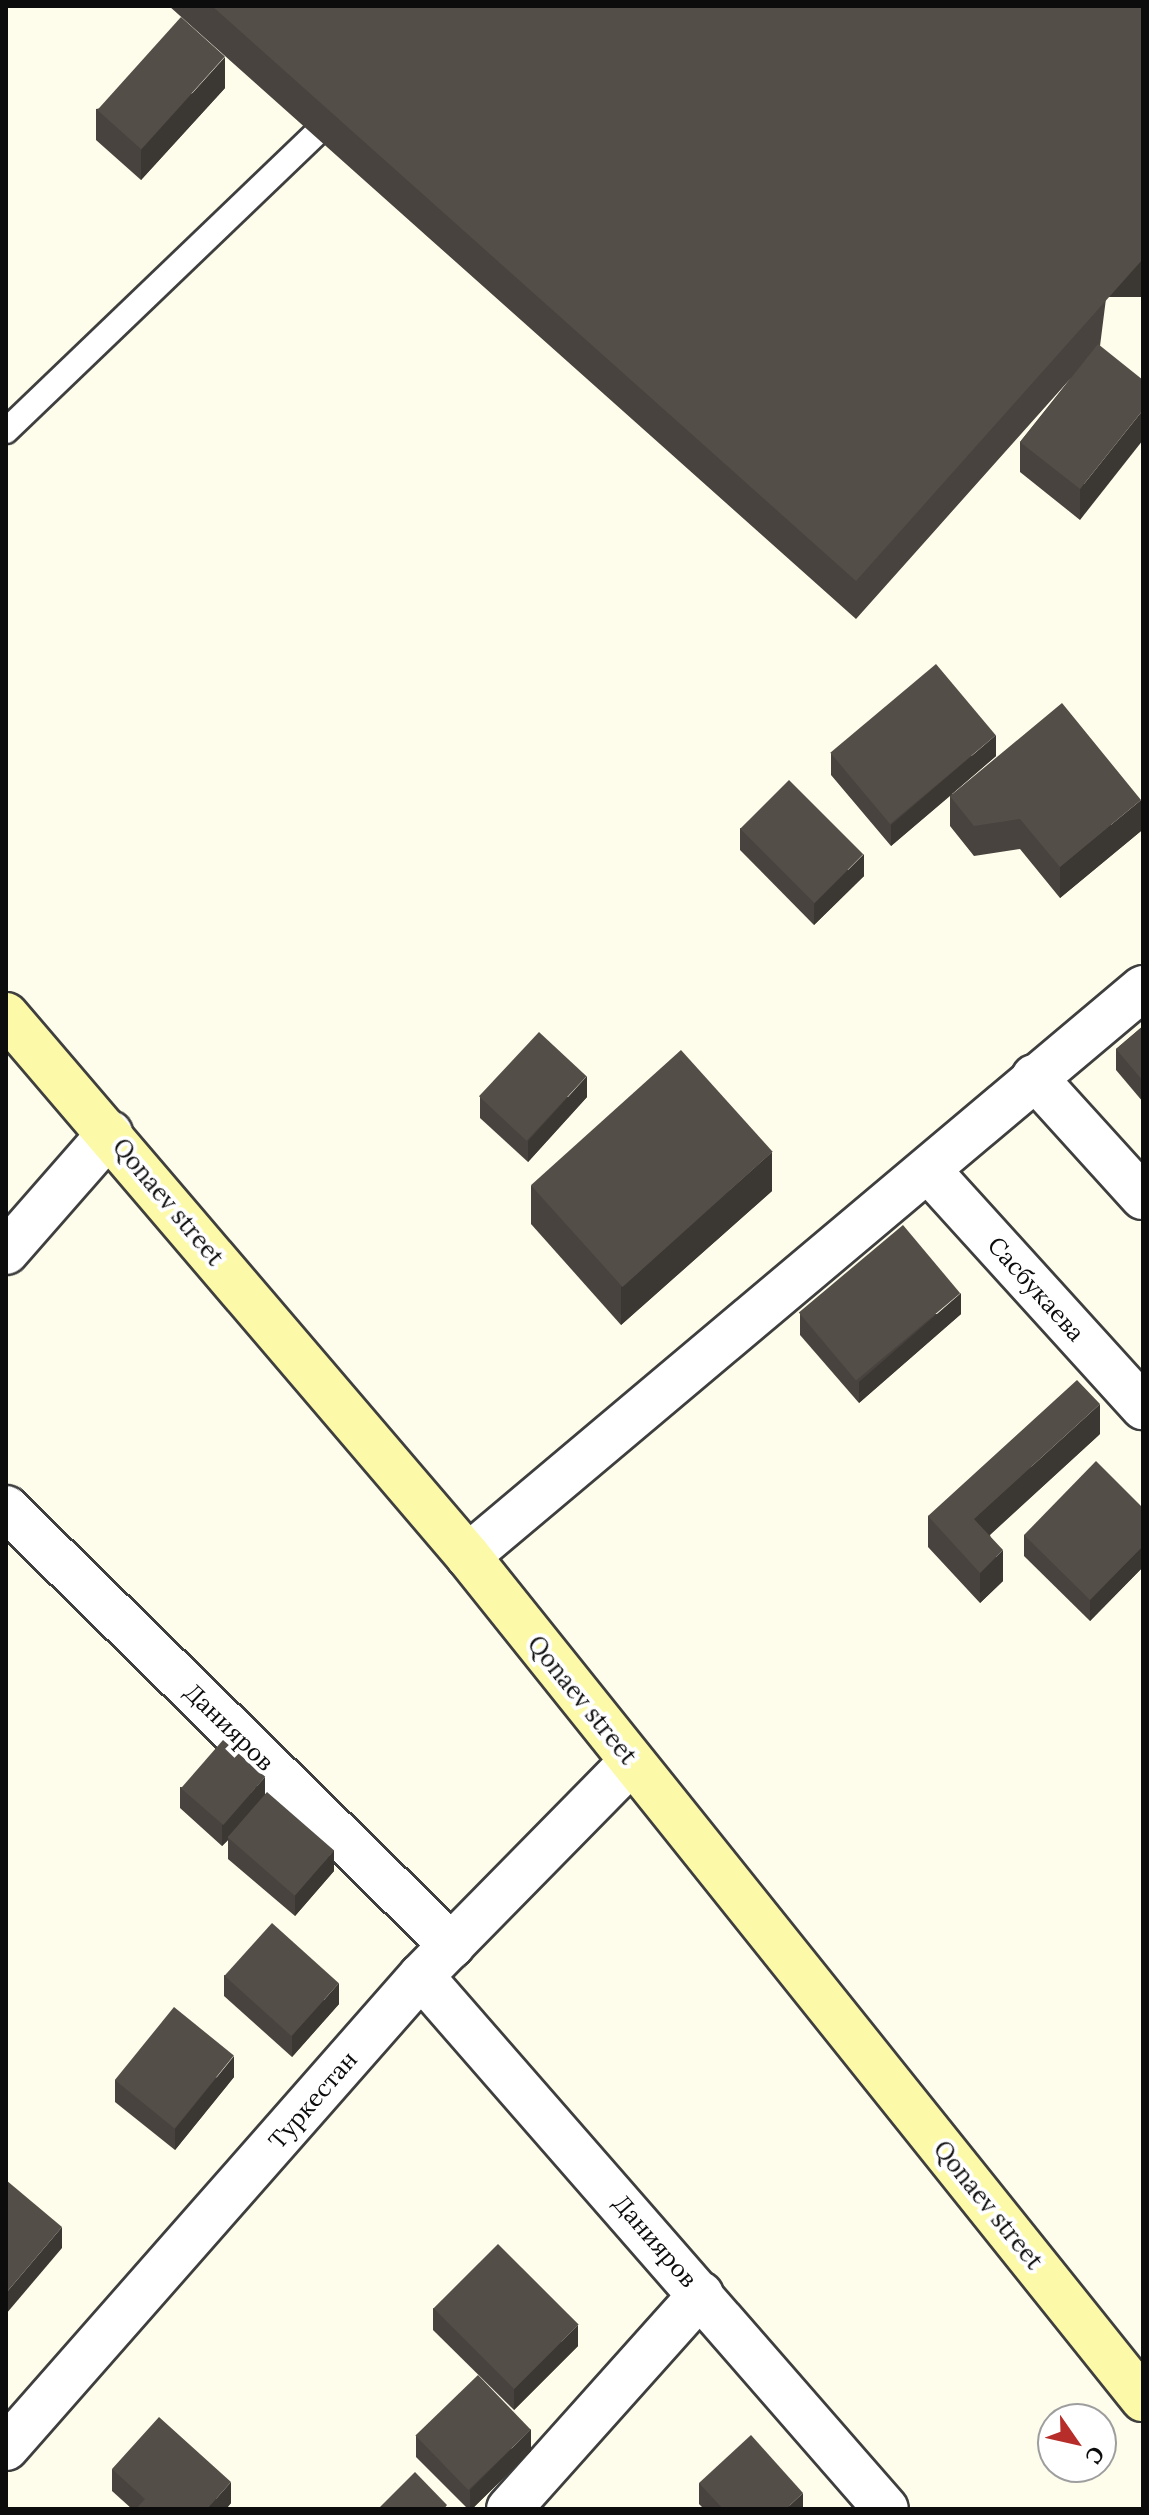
<!DOCTYPE html>
<meta charset="utf-8">
<style>
body{margin:0}
#map{position:relative;width:1149px;height:2515px;overflow:hidden;background:#fefceb;font-family:Lora,serif}
div>[style]{position:absolute}
[style*='--x']{left:calc(var(--x)*1px);top:calc(var(--y)*1px);width:calc(var(--w)*1px);rotate:calc(var(--a)*1deg)}
.roads{filter:drop-shadow(2px 0 #3f3f3f) drop-shadow(-2px 0 #3f3f3f) drop-shadow(0 2px #3f3f3f) drop-shadow(0 -2px #3f3f3f)}
.lane>*{height:24px;margin:-12px;padding:0 12px;transform-origin:12px;border-radius:12px;background:#fff}
.street>*{height:44px;margin:-22px;padding:0 22px;transform-origin:22px;border-radius:22px;background:#fff}
.secondary>*{height:44px;margin:-22px;padding:0 22px;transform-origin:22px;border-radius:22px;background:#fcf9a8}
.wall>*{inset:0;background:#48433e}
.shaded-wall>*{inset:0;background:#3b3732;transform-origin:0 0}
.building>*{inset:0;background:#544e48;transform-origin:0 0}
span{translate:-50% -50%;white-space:nowrap;text-align:center;line-height:1.15;-webkit-text-stroke:8px #fff;paint-order:stroke}
.street-label{font-size:24px;color:#0c0c0c}
.frame{position:absolute;inset:0;border:8px solid #0c0c0c;pointer-events:none}
.north{position:absolute;left:1037px;top:2403px;width:80px;height:80px;box-sizing:border-box;background:#fff;border:2px solid #9e9e9e;border-radius:50%;rotate:124deg;font-size:22px;font-weight:700;line-height:32px;text-align:center;color:#0c0c0c}
.north::after{content:'';display:block;margin:auto;width:28px;height:36px;background:#b72d29;clip-path:polygon(50% 0,100% 100%,50% 72%,0 100%)}
</style>
<div id="map">
<div class="roads">
<div class="lane">
<div style="--x:6;--y:431;--w:458;--a:-43.8"></div>
</div>
<div class="street">
<div style="--x:1034;--y:1077;--w:162;--a:47.8"></div>
<div style="--x:929;--y:1171;--w:319;--a:47.8"></div>
<div style="--x:6;--y:1252;--w:158;--a:-48.8"></div>
<div style="--x:6;--y:1508;--w:625;--a:44.48"></div>
<div style="--x:468;--y:1556;--w:882;--a:-40.08"></div>
<div style="--x:421;--y:1976;--w:707;--a:48.9"></div>
<div style="--x:6;--y:2448;--w:628;--a:-48.68"></div>
<div style="--x:421;--y:1976;--w:300;--a:-45.5"></div>
<div style="--x:509;--y:2509;--w:288;--a:-48.2"></div>
</div>
<div class="secondary">
<div style="--x:6;--y:1015;--w:711;--a:49.5"></div>
<div style="--x:468;--y:1556;--w:1080;--a:51.32"></div>
</div>
</div>
<div class="wall">
<div style="clip-path:polygon(169px 6px,1143px 6px,1100px 346px,1080px 520px,1020px 472px,1020px 442px,1071px 378px,856px 619px)"></div>
<div style="clip-path:polygon(225px 88px,141px 180px,96px 140px,96px 109px)"></div>
<div style="clip-path:polygon(831px 754px,996px 756px,952px 794px,1141px 831px,1060px 898px,1020px 849px,974px 856px,950px 826px,950px 796px,891px 846px,831px 775px)"></div>
<div style="clip-path:polygon(740px 828px,864px 876px,814px 925px,740px 850px)"></div>
<div style="clip-path:polygon(1143px 1026px,1143px 1102px,1116px 1070px,1116px 1049px)"></div>
<div style="clip-path:polygon(480px 1097px,587px 1097px,528px 1162px,480px 1118px)"></div>
<div style="clip-path:polygon(531px 1186px,772px 1191px,621px 1325px,531px 1224px)"></div>
<div style="clip-path:polygon(800px 1314px,961px 1314px,859px 1403px,800px 1335px)"></div>
<div style="clip-path:polygon(1100px 1434px,990px 1535px,1003px 1581px,980px 1603px,928px 1547px,928px 1516px)"></div>
<div style="clip-path:polygon(1143px 1508px,1143px 1567px,1090px 1621px,1024px 1556px,1024px 1535px)"></div>
<div style="clip-path:polygon(180px 1787px,265px 1794px,334px 1871px,295px 1916px,228px 1859px,228px 1840px,222px 1846px,180px 1808px)"></div>
<div style="clip-path:polygon(224px 1975px,339px 2004px,292px 2057px,224px 1996px)"></div>
<div style="clip-path:polygon(234px 2077px,175px 2150px,115px 2102px,115px 2080px)"></div>
<div style="clip-path:polygon(433px 2308px,578px 2346px,514px 2410px,433px 2330px)"></div>
<div style="clip-path:polygon(416px 2436px,531px 2451px,472px 2509px,468px 2509px,416px 2457px)"></div>
<div style="clip-path:polygon(112px 2469px,231px 2503px,226px 2509px,132px 2509px,112px 2491px)"></div>
<div style="clip-path:polygon(699px 2483px,803px 2509px,704px 2509px,699px 2504px)"></div>
</div>
<div class="shaded-wall">
<div style="clip-path:polygon(225px 57px,225px 88px,141px 180px,141px 150px)"></div>
<div style="left:1143px;top:259px;width:38px;height:431px;rotate:90deg"></div>
<div style="clip-path:polygon(1143px 410px,1143px 440px,1080px 520px,1080px 489px)"></div>
<div style="clip-path:polygon(996px 735px,996px 756px,891px 846px,891px 825px)"></div>
<div style="clip-path:polygon(1141px 800px,1141px 831px,1060px 898px,1060px 867px)"></div>
<div style="clip-path:polygon(864px 854px,864px 876px,814px 925px,814px 904px)"></div>
<div style="clip-path:polygon(587px 1076px,587px 1097px,528px 1162px,528px 1141px)"></div>
<div style="clip-path:polygon(772px 1152px,772px 1191px,621px 1325px,621px 1287px)"></div>
<div style="clip-path:polygon(961px 1293px,961px 1314px,859px 1403px,859px 1382px)"></div>
<div style="clip-path:polygon(1100px 1404px,1100px 1434px,974px 1549px,974px 1519px)"></div>
<div style="clip-path:polygon(1143px 1546px,1143px 1567px,1090px 1621px,1090px 1600px)"></div>
<div style="clip-path:polygon(1003px 1550px,1003px 1581px,980px 1603px,980px 1573px)"></div>
<div style="clip-path:polygon(265px 1777px,265px 1798px,228px 1837px,228px 1840px,222px 1846px,222px 1825px)"></div>
<div style="clip-path:polygon(334px 1850px,334px 1871px,295px 1916px,295px 1895px)"></div>
<div style="clip-path:polygon(339px 1983px,339px 2004px,292px 2057px,292px 2036px)"></div>
<div style="clip-path:polygon(234px 2056px,234px 2077px,175px 2150px,175px 2129px)"></div>
<div style="clip-path:polygon(62px 2227px,62px 2248px,6px 2314px,6px 2293px)"></div>
<div style="clip-path:polygon(578px 2325px,578px 2346px,514px 2410px,514px 2389px)"></div>
<div style="clip-path:polygon(531px 2429px,531px 2451px,472px 2509px,470px 2509px,470px 2490px)"></div>
<div style="clip-path:polygon(231px 2482px,231px 2503px,226px 2509px,207px 2509px)"></div>
<div style="clip-path:polygon(803px 2493px,803px 2509px,786px 2509px)"></div>
</div>
<div class="building">
<div style="clip-path:polygon(212px 6px,1143px 6px,1143px 259px,856px 581px)"></div>
<div style="left:181px;top:17px;width:59px;height:125px;rotate:42deg"></div>
<div style="clip-path:polygon(1098px 344px,1143px 380px,1143px 410px,1080px 489px,1020px 442px)"></div>
<div style="left:936px;top:664px;width:93px;height:138px;rotate:50deg"></div>
<div style="clip-path:polygon(1062px 703px,1141px 800px,1060px 867px,1020px 819px,974px 826px,950px 796px)"></div>
<div style="left:789px;top:780px;width:105px;height:69px;rotate:45deg"></div>
<div style="clip-path:polygon(1143px 1026px,1143px 1081px,1116px 1049px)"></div>
<div style="left:539px;top:1032px;width:65px;height:88px;rotate:43deg"></div>
<div style="left:681px;top:1050px;width:137px;height:202px;rotate:48deg"></div>
<div style="left:903px;top:1225px;width:89px;height:136px;rotate:50deg"></div>
<div style="clip-path:polygon(1077px 1380px,1100px 1404px,974px 1519px,1003px 1550px,980px 1573px,928px 1516px)"></div>
<div style="clip-path:polygon(1096px 1461px,1143px 1508px,1143px 1546px,1090px 1600px,1024px 1535px)"></div>
<div style="left:223px;top:1740px;width:56px;height:64px;rotate:41deg"></div>
<div style="left:267px;top:1792px;width:89px;height:60px;rotate:41deg"></div>
<div style="left:272px;top:1923px;width:90px;height:71px;rotate:42deg"></div>
<div style="left:174px;top:2007px;width:77px;height:94px;rotate:39deg"></div>
<div style="clip-path:polygon(6px 2180px,62px 2227px,6px 2293px)"></div>
<div style="left:498px;top:2244px;width:114px;height:91px;rotate:45deg"></div>
<div style="left:478px;top:2375px;width:76px;height:87px;rotate:46deg"></div>
<div style="clip-path:polygon(159px 2417px,231px 2482px,207px 2509px,136px 2509px,145px 2499px,112px 2469px)"></div>
<div style="clip-path:polygon(751px 2435px,803px 2493px,786px 2509px,723px 2509px,699px 2483px)"></div>
<div style="clip-path:polygon(415px 2472px,447px 2505px,444px 2509px,378px 2509px)"></div>
</div>
<div class="street-label">
<span style="left:168px;top:1202px;rotate:50deg">Qonaev street</span>
<span style="left:1036px;top:1289px;rotate:48deg">Сасбукаева</span>
<span style="left:582px;top:1700px;rotate:51deg">Qonaev street</span>
<span style="left:229px;top:1727px;rotate:44deg">Данияров</span>
<span style="left:313px;top:2100px;rotate:-49deg">Туркестан</span>
<span style="left:988px;top:2205px;rotate:51deg">Qonaev street</span>
<span style="left:655px;top:2241px;rotate:49deg">Данияров</span>
</div>
<div class="frame"></div>
<div class="north">С</div>
</div>
